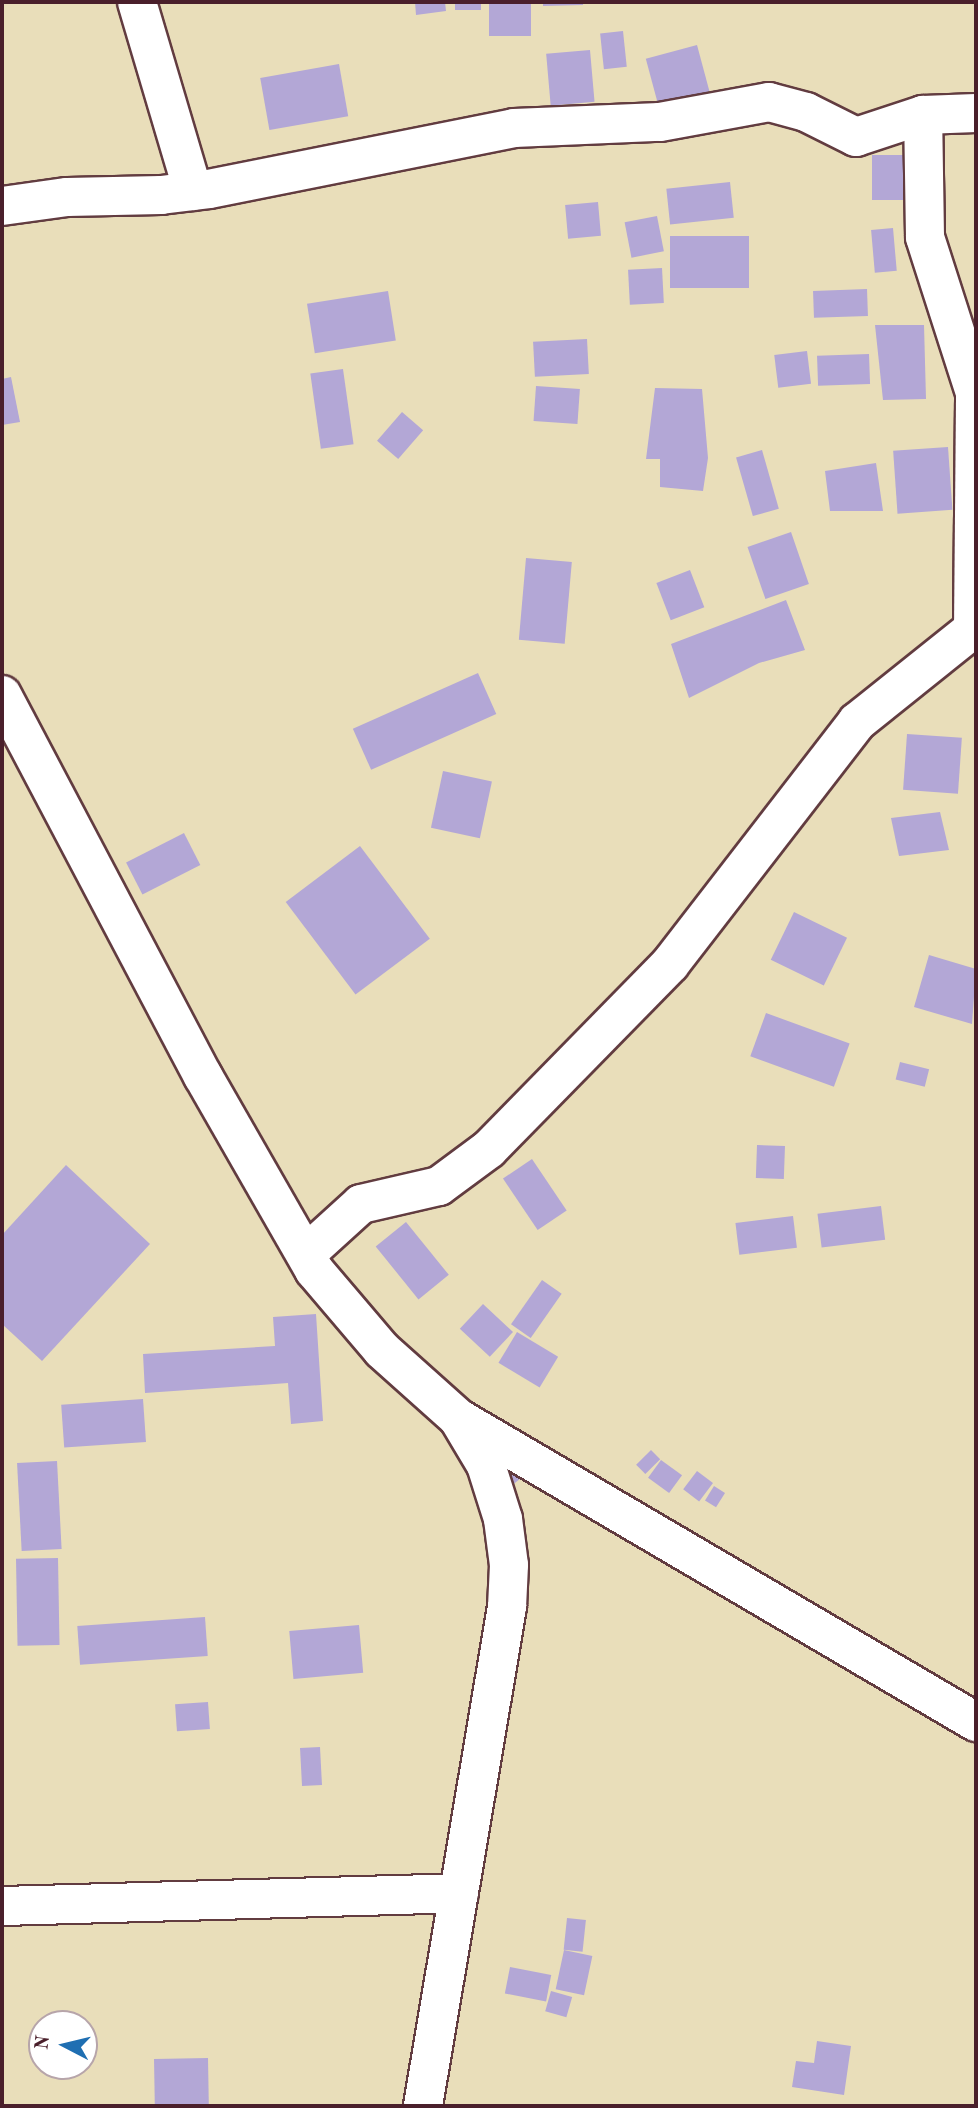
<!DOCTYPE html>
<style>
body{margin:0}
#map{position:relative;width:978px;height:2108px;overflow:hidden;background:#e9deba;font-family:"Old Standard TT",serif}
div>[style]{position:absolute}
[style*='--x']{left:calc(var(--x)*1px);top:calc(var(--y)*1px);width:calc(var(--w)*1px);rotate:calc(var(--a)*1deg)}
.building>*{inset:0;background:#b3a7d6;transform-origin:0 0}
.roads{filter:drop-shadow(2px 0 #623c40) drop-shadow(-2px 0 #623c40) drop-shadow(0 2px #623c40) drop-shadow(0 -2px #623c40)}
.minor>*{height:38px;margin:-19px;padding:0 19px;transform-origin:19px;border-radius:19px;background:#fff}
.tertiary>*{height:38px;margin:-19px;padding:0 19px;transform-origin:19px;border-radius:19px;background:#fff}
span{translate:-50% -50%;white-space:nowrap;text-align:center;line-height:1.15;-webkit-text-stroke:7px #fff;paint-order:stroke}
.frame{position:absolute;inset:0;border:4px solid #4a1f2b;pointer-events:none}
.north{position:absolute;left:28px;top:2010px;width:70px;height:70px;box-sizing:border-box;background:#fff;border:2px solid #b7a5aa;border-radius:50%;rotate:277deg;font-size:19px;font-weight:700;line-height:28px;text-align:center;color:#4a1f2b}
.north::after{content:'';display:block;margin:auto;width:24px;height:32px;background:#1f6fb2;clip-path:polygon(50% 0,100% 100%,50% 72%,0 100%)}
</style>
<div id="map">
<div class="building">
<div style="clip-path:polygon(415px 2px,445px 2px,446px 11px,416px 15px)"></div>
<div style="left:455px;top:2px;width:26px;height:8px"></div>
<div style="left:489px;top:2px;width:42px;height:34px"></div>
<div style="clip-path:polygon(543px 2px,583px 2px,583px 5px,543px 6px)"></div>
<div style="left:623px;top:31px;width:36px;height:23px;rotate:84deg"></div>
<div style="left:697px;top:45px;width:48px;height:53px;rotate:75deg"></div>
<div style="left:590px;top:50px;width:52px;height:44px;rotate:85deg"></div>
<div style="left:339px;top:64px;width:53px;height:80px;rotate:80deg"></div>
<div style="left:872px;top:155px;width:36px;height:45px"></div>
<div style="left:730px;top:182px;width:36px;height:64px;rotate:84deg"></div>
<div style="left:598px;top:202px;width:34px;height:33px;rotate:85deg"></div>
<div style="left:657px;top:216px;width:36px;height:33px;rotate:79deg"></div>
<div style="left:893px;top:228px;width:43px;height:22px;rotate:85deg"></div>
<div style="left:670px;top:236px;width:79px;height:52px"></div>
<div style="left:662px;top:268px;width:35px;height:34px;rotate:87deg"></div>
<div style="left:867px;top:289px;width:27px;height:54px;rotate:88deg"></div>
<div style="left:388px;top:291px;width:50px;height:82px;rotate:81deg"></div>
<div style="clip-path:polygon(875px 325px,924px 325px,926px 399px,883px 400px)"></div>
<div style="left:587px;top:339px;width:35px;height:54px;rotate:87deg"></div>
<div style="left:807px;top:351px;width:33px;height:33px;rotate:83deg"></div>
<div style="left:869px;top:354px;width:30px;height:52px;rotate:88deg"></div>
<div style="left:343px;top:369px;width:76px;height:33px;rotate:82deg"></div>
<div style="clip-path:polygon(11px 377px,20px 422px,2px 425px,2px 379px)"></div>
<div style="left:536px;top:386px;width:44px;height:35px;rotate:4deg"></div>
<div style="clip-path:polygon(655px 388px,702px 389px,708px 458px,703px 491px,660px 487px,660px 459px,646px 459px)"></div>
<div style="left:402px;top:412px;width:28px;height:38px;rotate:41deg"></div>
<div style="left:948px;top:447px;width:63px;height:55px;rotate:86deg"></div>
<div style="left:762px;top:450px;width:61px;height:27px;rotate:74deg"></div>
<div style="clip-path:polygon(876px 463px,883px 511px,830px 511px,825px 471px)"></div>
<div style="left:791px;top:532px;width:55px;height:46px;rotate:71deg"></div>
<div style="left:526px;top:558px;width:46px;height:82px;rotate:5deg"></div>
<div style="left:690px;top:570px;width:40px;height:36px;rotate:69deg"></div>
<div style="clip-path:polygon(786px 600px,805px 650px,759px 663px,689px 698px,671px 644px)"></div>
<div style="left:478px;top:673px;width:45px;height:137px;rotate:66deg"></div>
<div style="left:907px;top:734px;width:55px;height:56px;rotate:4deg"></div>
<div style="left:443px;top:771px;width:50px;height:58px;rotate:12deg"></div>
<div style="clip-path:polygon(940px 812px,949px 850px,899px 856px,891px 818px)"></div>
<div style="left:184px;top:833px;width:36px;height:65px;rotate:63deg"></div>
<div style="left:360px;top:846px;width:116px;height:93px;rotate:53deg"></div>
<div style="left:794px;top:912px;width:59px;height:53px;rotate:26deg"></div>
<div style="clip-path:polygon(929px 955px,976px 969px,972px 1024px,914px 1007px)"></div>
<div style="left:766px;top:1013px;width:89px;height:46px;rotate:20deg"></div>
<div style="left:900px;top:1062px;width:30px;height:18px;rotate:14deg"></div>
<div style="left:757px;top:1145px;width:28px;height:33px;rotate:2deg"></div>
<div style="left:532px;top:1159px;width:62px;height:35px;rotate:56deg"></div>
<div style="clip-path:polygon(66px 1165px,150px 1244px,42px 1361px,2px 1324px,2px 1235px)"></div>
<div style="left:881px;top:1206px;width:34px;height:64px;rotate:83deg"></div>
<div style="left:793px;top:1216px;width:32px;height:58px;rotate:83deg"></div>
<div style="left:406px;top:1222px;width:68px;height:39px;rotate:51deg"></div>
<div style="left:542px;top:1280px;width:24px;height:54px;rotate:35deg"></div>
<div style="left:483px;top:1304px;width:41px;height:34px;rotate:43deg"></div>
<div style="clip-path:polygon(316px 1314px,323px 1421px,291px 1424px,288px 1383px,145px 1393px,143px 1354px,275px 1346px,273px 1317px)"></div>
<div style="left:517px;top:1332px;width:48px;height:36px;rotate:31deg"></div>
<div style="left:143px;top:1399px;width:43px;height:82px;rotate:86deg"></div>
<div style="left:651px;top:1450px;width:13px;height:21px;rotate:45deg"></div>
<div style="left:507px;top:1460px;width:23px;height:12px;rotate:52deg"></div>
<div style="left:661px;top:1460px;width:26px;height:22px;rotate:36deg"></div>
<div style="left:57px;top:1461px;width:88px;height:40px;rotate:87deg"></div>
<div style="left:697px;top:1471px;width:20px;height:23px;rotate:37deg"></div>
<div style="left:714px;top:1486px;width:13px;height:17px;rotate:32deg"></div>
<div style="left:58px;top:1558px;width:87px;height:42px;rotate:89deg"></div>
<div style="left:205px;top:1617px;width:39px;height:128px;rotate:86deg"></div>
<div style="left:359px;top:1625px;width:48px;height:70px;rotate:85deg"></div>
<div style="left:208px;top:1702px;width:27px;height:33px;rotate:86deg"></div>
<div style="left:320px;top:1747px;width:38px;height:20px;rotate:87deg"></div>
<div style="left:567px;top:1918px;width:19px;height:32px;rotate:6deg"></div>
<div style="left:564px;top:1950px;width:29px;height:40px;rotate:12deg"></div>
<div style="left:510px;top:1967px;width:42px;height:27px;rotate:11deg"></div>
<div style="left:551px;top:1991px;width:22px;height:21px;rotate:16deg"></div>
<div style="clip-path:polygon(817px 2041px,851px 2046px,844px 2095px,792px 2087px,796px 2061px,814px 2063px)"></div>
<div style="left:208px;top:2058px;width:48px;height:54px;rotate:89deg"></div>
</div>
<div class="roads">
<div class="minor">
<div style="--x:137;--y:2;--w:197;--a:73.5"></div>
<div style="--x:2;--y:206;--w:66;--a:-7.9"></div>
<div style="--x:67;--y:197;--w:94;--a:-1.2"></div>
<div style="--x:161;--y:195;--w:48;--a:-7.1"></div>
<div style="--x:209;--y:189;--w:311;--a:-11.3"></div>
<div style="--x:514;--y:128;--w:146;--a:-2.4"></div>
<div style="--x:660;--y:122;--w:111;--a:-10.4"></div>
<div style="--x:769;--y:102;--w:38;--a:15"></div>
<div style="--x:806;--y:112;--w:56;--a:26.6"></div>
<div style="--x:856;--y:137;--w:71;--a:-18.2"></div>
<div style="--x:923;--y:115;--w:53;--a:-2.2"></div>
<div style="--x:306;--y:1254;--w:74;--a:-42.3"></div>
<div style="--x:361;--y:1204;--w:80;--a:-13"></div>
<div style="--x:439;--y:1186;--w:62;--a:-36.5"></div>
<div style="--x:489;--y:1149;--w:259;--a:-45.6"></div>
<div style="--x:670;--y:964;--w:306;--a:-52.3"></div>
<div style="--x:857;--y:722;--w:149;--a:-38.7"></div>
<div style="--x:973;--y:629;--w:236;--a:-89.5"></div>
<div style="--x:975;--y:393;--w:164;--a:-107.8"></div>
<div style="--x:925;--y:237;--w:122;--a:-90.9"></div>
<div style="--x:458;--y:1418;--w:601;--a:30.41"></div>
<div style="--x:2;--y:1906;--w:457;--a:-1.6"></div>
</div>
<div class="tertiary">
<div style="--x:2;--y:695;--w:431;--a:62.2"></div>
<div style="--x:203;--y:1076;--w:224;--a:60.2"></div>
<div style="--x:314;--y:1270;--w:105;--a:49.6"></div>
<div style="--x:382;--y:1350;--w:102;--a:41.8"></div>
<div style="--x:458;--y:1418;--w:55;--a:59.2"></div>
<div style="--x:486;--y:1465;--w:57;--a:72.5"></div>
<div style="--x:503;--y:1519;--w:46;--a:82.6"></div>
<div style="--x:509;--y:1565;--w:42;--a:92.7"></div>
<div style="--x:507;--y:1607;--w:506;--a:99.56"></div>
</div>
</div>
<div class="frame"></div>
<div class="north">N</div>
</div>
